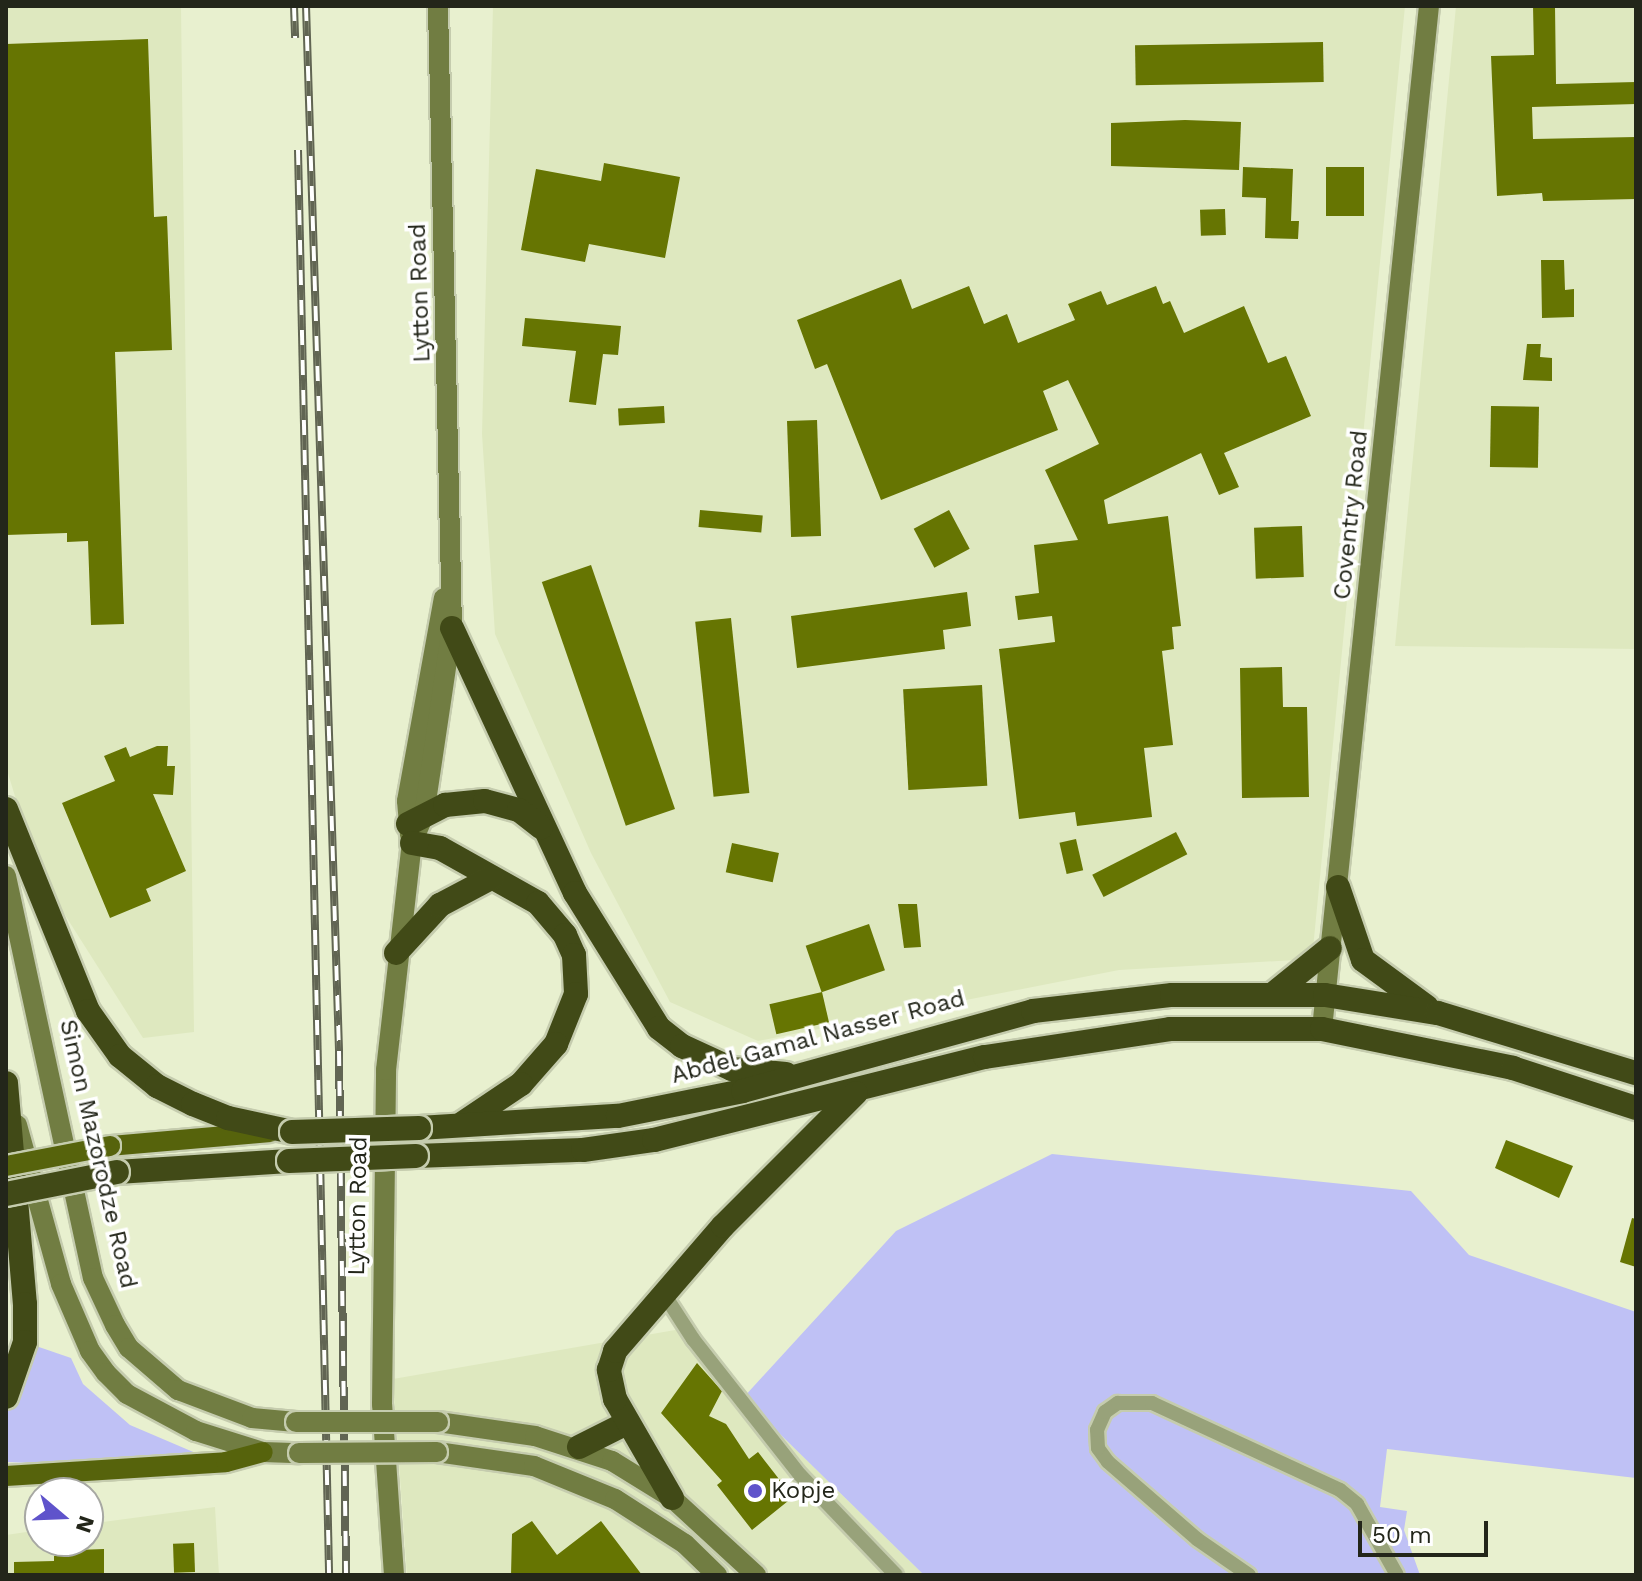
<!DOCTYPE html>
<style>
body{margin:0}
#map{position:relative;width:1642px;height:1581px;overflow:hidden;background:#e8f0cf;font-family:"Work Sans",sans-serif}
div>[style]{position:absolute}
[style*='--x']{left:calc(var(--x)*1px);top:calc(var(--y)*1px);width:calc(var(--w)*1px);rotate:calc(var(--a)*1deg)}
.built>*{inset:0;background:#dee8bf}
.green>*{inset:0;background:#bfc1f5}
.building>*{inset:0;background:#667502;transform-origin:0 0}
.roads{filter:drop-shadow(2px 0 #c5ccae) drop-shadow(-2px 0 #c5ccae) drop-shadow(0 2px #c5ccae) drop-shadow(0 -2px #c5ccae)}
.street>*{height:14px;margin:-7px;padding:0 7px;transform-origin:7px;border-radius:7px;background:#98a27a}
.secondary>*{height:20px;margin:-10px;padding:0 10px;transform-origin:10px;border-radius:10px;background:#717d42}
.primary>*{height:20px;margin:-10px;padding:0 10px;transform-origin:10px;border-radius:10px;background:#56630c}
.highway>*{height:24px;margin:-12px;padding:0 12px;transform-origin:12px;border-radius:12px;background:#414a17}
.rail>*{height:8px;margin-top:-4px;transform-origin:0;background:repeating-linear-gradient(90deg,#fff 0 15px,#616553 0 30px);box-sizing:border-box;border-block:2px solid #616553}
.bridges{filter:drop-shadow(2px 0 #c5ccae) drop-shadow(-2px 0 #c5ccae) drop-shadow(0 2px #c5ccae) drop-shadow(0 -2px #c5ccae)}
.secondary-bridge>*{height:20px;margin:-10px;padding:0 10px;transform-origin:10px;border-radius:10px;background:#717d42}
.primary-bridge>*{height:20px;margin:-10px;padding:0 10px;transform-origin:10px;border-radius:10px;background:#56630c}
.highway-bridge>*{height:24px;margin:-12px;padding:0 12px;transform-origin:12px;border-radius:12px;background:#414a17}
.dots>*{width:22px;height:22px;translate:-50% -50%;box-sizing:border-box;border:4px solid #fff;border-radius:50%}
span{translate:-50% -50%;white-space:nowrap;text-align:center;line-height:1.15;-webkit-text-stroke:7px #fff;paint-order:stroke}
.street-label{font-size:24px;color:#23261a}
.poi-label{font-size:24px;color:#23261a}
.left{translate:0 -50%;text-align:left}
.frame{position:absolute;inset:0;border:8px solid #23261a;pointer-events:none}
.north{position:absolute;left:24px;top:1477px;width:80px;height:80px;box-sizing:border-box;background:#fff;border:2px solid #a7a8a3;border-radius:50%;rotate:109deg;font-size:22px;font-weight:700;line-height:32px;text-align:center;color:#23261a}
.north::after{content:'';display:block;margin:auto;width:28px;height:36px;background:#5f53cb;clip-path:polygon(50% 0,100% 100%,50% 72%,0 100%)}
.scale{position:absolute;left:1358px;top:1521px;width:130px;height:36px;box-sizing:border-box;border:4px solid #23261a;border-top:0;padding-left:10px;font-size:24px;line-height:28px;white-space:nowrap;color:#23261a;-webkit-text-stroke:6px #fff;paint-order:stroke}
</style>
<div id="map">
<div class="built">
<div style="clip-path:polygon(6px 6px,181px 6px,194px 1032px,143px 1038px,39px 874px,6px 767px)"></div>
<div style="clip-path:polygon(493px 6px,1405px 6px,1312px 959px,1119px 970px,758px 1041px,670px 1002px,591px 853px,495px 634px,482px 434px)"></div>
<div style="clip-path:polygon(1456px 6px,1636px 6px,1636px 649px,1395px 646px)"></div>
<div style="clip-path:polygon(681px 1329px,743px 1398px,924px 1575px,407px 1575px,393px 1379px)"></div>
<div style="clip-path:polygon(215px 1507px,219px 1575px,6px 1575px,6px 1535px,40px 1530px,40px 1541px,88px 1541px,88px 1524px)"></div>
</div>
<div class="green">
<div style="clip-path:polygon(1052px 1154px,1411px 1191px,1469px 1255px,1636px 1312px,1636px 1478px,1387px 1449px,1380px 1507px,1407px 1511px,1404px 1530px,1420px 1575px,924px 1575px,743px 1398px,896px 1231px)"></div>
<div style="clip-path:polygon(36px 1346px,71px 1358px,83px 1384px,130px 1425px,205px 1457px,109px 1466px,6px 1462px,6px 1411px)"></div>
</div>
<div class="building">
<div style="clip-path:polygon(1533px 6px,1555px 6px,1556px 84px,1636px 82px,1636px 104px,1532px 107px,1533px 139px,1636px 137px,1636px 199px,1543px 201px,1542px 193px,1497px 196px,1491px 56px,1534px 55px)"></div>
<div style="clip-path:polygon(148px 39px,154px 217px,167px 216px,172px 350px,115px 352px,124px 624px,91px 625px,88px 541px,67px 542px,67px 533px,6px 535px,6px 44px)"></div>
<div style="left:1323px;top:42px;width:40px;height:188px;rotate:89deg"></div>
<div style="clip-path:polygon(1185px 120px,1241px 122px,1239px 170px,1111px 166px,1111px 123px)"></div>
<div style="clip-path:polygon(604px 163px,680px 177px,665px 258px,589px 244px,585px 262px,521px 250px,536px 169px,601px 181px)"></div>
<div style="clip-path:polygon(1243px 167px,1293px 169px,1291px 221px,1299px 221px,1298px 239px,1265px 238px,1266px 198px,1242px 197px)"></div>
<div style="left:1326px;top:167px;width:38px;height:49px"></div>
<div style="left:1225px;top:209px;width:26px;height:25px;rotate:88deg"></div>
<div style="clip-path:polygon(1541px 260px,1564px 260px,1565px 290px,1574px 289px,1574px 317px,1542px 318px)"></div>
<div style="clip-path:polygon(901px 279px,912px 309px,969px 286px,984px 324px,1007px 314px,1018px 343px,1075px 320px,1068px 304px,1101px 291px,1107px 305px,1156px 286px,1163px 304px,1170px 301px,1184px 333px,1244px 306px,1268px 363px,1286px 356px,1311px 416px,1224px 453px,1239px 487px,1219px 495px,1201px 453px,1104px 500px,1108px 524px,1168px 516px,1181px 626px,1172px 627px,1174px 649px,1162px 651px,1173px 745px,1144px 748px,1152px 817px,1077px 826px,1075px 812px,1019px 819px,999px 649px,1055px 642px,1052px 616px,1018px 620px,1015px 596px,1039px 593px,1034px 545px,1078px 540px,1045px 470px,1099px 444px,1068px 380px,1043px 391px,1058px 430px,881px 500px,827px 364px,815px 369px,797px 320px)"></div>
<div style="clip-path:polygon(525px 318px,621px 326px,618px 355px,603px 354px,596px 405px,569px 402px,576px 351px,522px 346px)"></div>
<div style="clip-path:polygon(1527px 344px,1541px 344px,1540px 357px,1552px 358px,1552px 381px,1523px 380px)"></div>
<div style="left:664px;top:406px;width:17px;height:46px;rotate:87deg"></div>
<div style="left:1491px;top:406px;width:48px;height:61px;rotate:1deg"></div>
<div style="left:817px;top:420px;width:116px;height:30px;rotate:88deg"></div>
<div style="left:700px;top:510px;width:63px;height:17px;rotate:5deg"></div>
<div style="left:949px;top:510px;width:44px;height:40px;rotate:62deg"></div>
<div style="left:1302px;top:526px;width:51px;height:48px;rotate:88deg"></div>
<div style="left:591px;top:565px;width:258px;height:52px;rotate:71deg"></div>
<div style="clip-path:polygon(967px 592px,971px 626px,943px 630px,945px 649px,797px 668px,791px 616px)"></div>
<div style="left:731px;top:618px;width:176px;height:36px;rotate:84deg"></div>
<div style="clip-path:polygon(1282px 667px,1283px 707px,1307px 707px,1309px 797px,1242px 798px,1240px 668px)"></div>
<div style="left:982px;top:685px;width:101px;height:79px;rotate:87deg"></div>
<div style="clip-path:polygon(157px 746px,168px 746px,167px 766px,175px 766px,173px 795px,153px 794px,186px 871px,146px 889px,151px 901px,110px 918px,62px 803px,115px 781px,104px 756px,126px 747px,130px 757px)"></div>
<div style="left:1176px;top:832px;width:25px;height:94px;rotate:63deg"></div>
<div style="left:1076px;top:839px;width:32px;height:17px;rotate:77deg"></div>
<div style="left:732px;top:843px;width:48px;height:30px;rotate:12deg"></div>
<div style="clip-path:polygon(898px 904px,917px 904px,921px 947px,904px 948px)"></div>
<div style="left:869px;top:924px;width:49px;height:67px;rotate:71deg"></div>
<div style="left:822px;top:992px;width:31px;height:54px;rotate:77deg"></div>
<div style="clip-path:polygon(1506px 1140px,1573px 1166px,1559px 1198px,1495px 1168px)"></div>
<div style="clip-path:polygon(1632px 1218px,1636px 1219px,1636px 1267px,1620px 1262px)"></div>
<div style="clip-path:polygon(697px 1363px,722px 1391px,709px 1416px,726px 1424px,749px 1459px,758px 1452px,793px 1497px,752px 1530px,717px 1485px,722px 1481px,661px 1413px)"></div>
<div style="clip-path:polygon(532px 1521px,557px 1555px,601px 1521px,642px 1575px,511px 1575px,512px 1534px)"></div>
<div style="left:194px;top:1543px;width:29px;height:21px;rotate:88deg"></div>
<div style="clip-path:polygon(104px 1549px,104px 1575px,14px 1575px,14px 1562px,54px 1561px,54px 1556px,77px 1555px,77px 1550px)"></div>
</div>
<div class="roads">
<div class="street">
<div style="--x:664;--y:1294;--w:54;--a:57.2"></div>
<div style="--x:693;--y:1339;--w:174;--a:51.8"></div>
<div style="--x:801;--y:1476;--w:137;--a:46.2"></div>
<div style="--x:1249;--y:1575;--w:63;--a:-145.3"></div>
<div style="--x:1197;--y:1539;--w:118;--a:-139.1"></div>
<div style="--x:1108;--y:1462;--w:17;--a:-126"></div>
<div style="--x:1098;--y:1448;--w:18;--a:-93"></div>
<div style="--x:1097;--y:1430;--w:20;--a:-66"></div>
<div style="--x:1105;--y:1412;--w:16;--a:-35"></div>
<div style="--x:1118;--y:1403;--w:34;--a:0"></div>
<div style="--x:1152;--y:1403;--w:207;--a:24.8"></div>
<div style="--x:1340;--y:1490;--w:22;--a:39"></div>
<div style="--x:1357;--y:1504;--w:81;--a:60.6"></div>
</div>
<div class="secondary">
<div style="--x:410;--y:835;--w:34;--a:-95"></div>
<div style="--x:407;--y:801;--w:206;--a:-79.7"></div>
<div style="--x:6;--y:876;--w:411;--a:77.8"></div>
<div style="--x:93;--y:1278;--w:52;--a:64.9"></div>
<div style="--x:115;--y:1325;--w:27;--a:59"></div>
<div style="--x:129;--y:1348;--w:65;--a:40.6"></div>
<div style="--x:178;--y:1390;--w:79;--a:20.7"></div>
<div style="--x:252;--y:1418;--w:44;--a:5.2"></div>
<div style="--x:1322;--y:1029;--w:1029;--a:-84.03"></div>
<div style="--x:17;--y:1125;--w:165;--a:74.5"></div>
<div style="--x:61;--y:1284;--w:73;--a:66.6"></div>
<div style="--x:90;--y:1351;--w:27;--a:54"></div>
<div style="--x:106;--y:1373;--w:30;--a:45"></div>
<div style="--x:127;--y:1394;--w:78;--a:28.2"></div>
<div style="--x:196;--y:1431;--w:70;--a:17.4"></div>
<div style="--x:263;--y:1452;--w:36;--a:2"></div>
<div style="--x:438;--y:1422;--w:98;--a:8.2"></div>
<div style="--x:535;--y:1436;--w:81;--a:18"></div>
<div style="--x:612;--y:1461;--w:70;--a:31.7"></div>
<div style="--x:672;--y:1498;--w:114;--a:42.5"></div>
<div style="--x:437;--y:1452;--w:98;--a:8.2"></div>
<div style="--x:534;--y:1466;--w:87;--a:22.2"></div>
<div style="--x:615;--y:1499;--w:83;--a:32.7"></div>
<div style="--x:685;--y:1544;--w:45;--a:44.1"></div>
<div style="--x:394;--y:1575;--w:171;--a:-94"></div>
<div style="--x:382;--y:1404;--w:334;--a:-89.3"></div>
<div style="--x:386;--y:1070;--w:228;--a:-83.5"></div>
<div style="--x:412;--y:843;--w:30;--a:-67"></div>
<div style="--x:424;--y:815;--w:189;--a:-81.5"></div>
<div style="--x:452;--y:628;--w:622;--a:-91.29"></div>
</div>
<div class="primary">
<div style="--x:110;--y:1146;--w:160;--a:-5"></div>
<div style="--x:6;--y:1476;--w:220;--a:-3.6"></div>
<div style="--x:226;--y:1462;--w:38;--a:-15"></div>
</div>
<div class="highway">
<div style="--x:452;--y:628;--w:292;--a:65.1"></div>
<div style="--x:575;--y:893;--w:159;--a:58.1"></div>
<div style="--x:659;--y:1028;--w:29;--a:38"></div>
<div style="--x:682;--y:1046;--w:55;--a:24.7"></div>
<div style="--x:732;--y:1069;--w:54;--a:5.3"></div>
<div style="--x:6;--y:809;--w:218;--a:67.9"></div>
<div style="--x:88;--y:1011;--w:55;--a:54.6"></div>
<div style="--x:120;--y:1056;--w:48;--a:39"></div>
<div style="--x:157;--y:1086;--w:40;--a:26.6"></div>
<div style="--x:193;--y:1104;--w:38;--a:22"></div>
<div style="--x:228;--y:1118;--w:66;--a:12.3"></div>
<div style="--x:408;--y:824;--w:42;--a:-27.2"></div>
<div style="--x:445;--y:805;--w:40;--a:-5.7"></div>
<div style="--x:485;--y:801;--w:35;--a:15"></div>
<div style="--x:519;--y:810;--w:28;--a:38"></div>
<div style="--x:412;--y:843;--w:28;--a:10"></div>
<div style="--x:440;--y:848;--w:112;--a:29.3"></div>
<div style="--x:538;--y:903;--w:42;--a:49.8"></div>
<div style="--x:565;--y:935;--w:22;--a:66"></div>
<div style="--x:574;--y:955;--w:39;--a:87"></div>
<div style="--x:576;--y:994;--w:54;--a:111.8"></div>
<div style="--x:556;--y:1044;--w:53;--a:131.2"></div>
<div style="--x:521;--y:1084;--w:70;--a:146.1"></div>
<div style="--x:1338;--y:887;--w:77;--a:71.1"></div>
<div style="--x:1363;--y:960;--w:79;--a:36.3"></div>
<div style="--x:396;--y:953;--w:65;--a:-47.5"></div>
<div style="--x:440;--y:905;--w:58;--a:-27.9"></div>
<div style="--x:1273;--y:994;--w:73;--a:-38.9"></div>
<div style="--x:6;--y:1083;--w:222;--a:85.1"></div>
<div style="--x:25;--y:1304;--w:38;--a:90"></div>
<div style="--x:25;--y:1342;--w:58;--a:109.1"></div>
<div style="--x:419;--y:1128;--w:199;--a:-3.5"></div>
<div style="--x:618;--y:1116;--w:127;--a:-11.3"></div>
<div style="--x:743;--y:1091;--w:301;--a:-15.4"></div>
<div style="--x:1033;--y:1011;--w:140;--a:-6.6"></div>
<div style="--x:1172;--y:995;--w:153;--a:0"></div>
<div style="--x:1325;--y:995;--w:114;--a:9.1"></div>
<div style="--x:1438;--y:1013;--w:207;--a:16.9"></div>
<div style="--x:416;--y:1156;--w:167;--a:-2.1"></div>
<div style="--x:583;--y:1150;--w:72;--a:-8"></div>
<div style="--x:654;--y:1140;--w:341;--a:-14.1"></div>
<div style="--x:985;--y:1057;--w:187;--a:-8.6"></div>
<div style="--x:1170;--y:1029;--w:152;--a:0"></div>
<div style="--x:1322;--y:1029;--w:195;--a:11.5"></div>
<div style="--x:1513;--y:1068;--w:129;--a:18"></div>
<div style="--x:117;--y:1172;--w:172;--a:-3.7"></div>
<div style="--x:579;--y:1447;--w:54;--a:-26.6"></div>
<div style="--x:672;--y:1498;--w:114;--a:-119.9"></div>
<div style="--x:615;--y:1399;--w:30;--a:-102"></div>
<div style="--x:609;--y:1370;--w:20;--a:-72"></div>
<div style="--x:615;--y:1351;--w:165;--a:-49.2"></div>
<div style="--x:723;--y:1226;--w:188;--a:-45"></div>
</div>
</div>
<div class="rail">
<div style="--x:294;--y:6;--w:32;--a:88"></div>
<div style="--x:306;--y:6;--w:1046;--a:88.19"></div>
<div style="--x:339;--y:1051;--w:524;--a:89.23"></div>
<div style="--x:298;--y:150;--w:1425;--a:88.75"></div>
</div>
<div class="bridges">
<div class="secondary-bridge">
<div style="--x:296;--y:1422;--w:142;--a:0"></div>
<div style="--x:299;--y:1453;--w:138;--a:-0.4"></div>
</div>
<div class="primary-bridge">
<div style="--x:6;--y:1166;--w:106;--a:-10.9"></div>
</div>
<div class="highway-bridge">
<div style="--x:292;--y:1132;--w:127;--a:-1.8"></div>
<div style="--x:289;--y:1161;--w:127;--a:-2.3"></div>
<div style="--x:6;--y:1194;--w:113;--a:-11.2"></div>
</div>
</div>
<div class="dots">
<div style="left:755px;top:1491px;background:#5f53cb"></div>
</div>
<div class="street-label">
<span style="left:420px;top:293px;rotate:-92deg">Lytton Road</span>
<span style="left:1351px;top:515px;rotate:-84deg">Coventry Road</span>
<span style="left:818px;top:1037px;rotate:-15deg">Abdel Gamal Nasser Road</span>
<span style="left:98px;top:1154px;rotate:77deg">Simon Mazorodze Road</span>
<span style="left:358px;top:1206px;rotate:-89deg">Lytton Road</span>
</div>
<div class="poi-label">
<span class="left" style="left:771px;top:1491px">Kopje</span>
</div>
<div class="frame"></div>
<div class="north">N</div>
<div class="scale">50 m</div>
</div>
